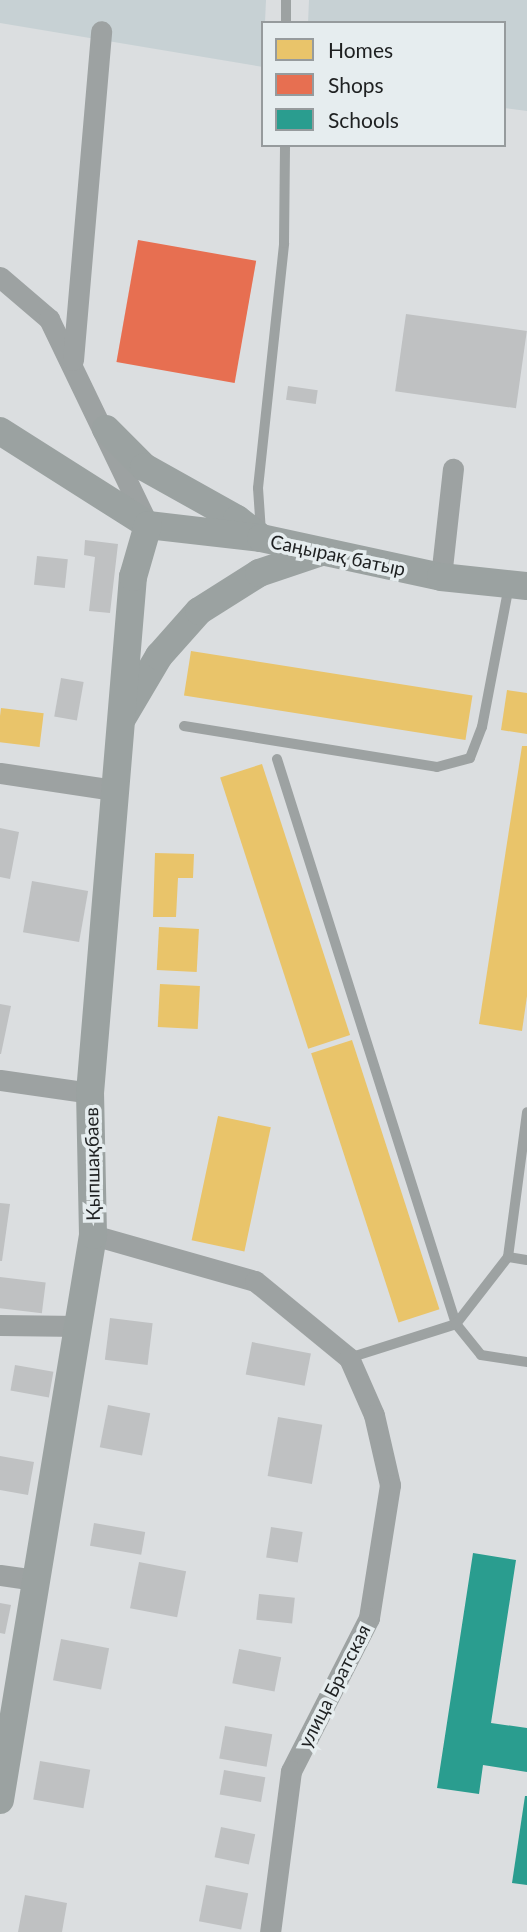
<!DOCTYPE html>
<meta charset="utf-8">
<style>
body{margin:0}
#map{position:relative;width:527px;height:1932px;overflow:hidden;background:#dbdee0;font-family:Lato,sans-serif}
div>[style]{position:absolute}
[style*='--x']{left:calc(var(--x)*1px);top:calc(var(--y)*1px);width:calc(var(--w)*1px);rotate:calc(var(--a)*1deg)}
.built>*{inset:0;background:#c7d1d4}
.homes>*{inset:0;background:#e9c46a;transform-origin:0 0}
.shops>*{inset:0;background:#e76f51;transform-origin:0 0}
.schools>*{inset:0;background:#2a9d8f}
.building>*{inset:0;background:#bfc1c2;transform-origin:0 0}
.lane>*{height:10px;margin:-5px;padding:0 5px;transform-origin:5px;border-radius:5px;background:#9da2a2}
.street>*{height:21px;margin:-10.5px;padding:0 10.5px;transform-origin:10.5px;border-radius:10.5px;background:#9da2a2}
.secondary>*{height:28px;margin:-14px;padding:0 14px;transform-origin:14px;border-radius:14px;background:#9ba2a1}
span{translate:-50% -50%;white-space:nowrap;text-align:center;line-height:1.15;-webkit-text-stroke:7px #e6edef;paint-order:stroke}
.street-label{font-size:19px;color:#1e2021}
.legend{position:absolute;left:261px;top:21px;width:245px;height:126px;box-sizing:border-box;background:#e6edef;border:2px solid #969b9d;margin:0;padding:9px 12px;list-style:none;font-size:21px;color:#1e2021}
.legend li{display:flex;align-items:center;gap:14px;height:35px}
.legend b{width:35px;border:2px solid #969b9d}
</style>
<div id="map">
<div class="built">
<div style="clip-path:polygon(0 0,266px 0,263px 67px,0 23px)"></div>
<div style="clip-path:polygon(309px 0,527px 0,527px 111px,504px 108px,504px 23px,308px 23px)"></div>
</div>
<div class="homes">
<div style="left:191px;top:651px;width:285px;height:45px;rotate:9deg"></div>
<div style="clip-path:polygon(507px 690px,527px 693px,527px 734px,501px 730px)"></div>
<div style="left:1px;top:708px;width:43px;height:34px;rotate:7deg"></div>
<div style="clip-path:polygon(522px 746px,527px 746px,527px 996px,522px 1031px,479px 1024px)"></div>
<div style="left:262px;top:764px;width:285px;height:44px;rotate:72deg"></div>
<div style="clip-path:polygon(155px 853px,194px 854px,193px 878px,178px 878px,176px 917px,153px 917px)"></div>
<div style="left:159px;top:927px;width:40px;height:43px;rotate:3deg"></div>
<div style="left:160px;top:984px;width:40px;height:43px;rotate:3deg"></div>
<div style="left:352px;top:1040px;width:283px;height:43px;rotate:72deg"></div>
<div style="left:218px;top:1116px;width:54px;height:127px;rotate:12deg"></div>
</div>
<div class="shops">
<div style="left:138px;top:240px;width:120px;height:124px;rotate:10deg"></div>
</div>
<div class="schools">
<div style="clip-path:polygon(473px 1553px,516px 1560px,491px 1723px,527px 1728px,527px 1772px,483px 1765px,479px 1794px,437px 1788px)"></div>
<div style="clip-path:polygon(525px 1796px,527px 1796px,527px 1885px,512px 1883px)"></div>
</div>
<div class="building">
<div style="left:406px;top:314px;width:122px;height:78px;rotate:8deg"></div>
<div style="left:288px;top:386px;width:30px;height:14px;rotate:8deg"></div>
<div style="clip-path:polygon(85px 540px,118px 544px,110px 613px,89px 611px,95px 557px,84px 555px)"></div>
<div style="left:37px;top:556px;width:31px;height:29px;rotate:6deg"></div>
<div style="left:61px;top:678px;width:23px;height:39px;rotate:10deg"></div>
<div style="clip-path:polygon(0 828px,19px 832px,10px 879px,0 877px)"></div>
<div style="left:32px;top:881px;width:57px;height:52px;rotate:10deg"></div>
<div style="clip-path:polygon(0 1004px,11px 1006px,1px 1054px,0 1054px)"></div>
<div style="clip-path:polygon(0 1203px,10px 1204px,2px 1261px,0 1261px)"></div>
<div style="left:0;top:1277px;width:46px;height:31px;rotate:7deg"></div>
<div style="left:110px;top:1318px;width:43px;height:42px;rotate:7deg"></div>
<div style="left:252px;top:1342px;width:60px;height:33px;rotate:11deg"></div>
<div style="left:15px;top:1365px;width:39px;height:26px;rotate:10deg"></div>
<div style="left:108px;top:1405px;width:43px;height:43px;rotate:11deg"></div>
<div style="left:278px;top:1417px;width:45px;height:60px;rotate:10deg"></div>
<div style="clip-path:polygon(0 1456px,34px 1462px,28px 1495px,0 1490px)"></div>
<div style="left:94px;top:1523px;width:52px;height:23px;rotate:10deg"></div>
<div style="left:271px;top:1527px;width:32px;height:31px;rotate:9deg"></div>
<div style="left:139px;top:1562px;width:48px;height:47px;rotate:11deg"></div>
<div style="left:259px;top:1594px;width:36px;height:26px;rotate:6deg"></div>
<div style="clip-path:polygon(0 1603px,11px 1605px,5px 1634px,0 1633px)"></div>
<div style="left:61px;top:1639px;width:49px;height:42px;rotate:11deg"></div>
<div style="left:239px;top:1649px;width:43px;height:35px;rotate:11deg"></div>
<div style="left:225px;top:1726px;width:48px;height:33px;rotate:10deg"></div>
<div style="left:40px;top:1761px;width:51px;height:39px;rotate:10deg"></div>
<div style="left:224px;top:1770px;width:42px;height:25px;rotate:10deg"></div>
<div style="left:221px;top:1827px;width:35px;height:31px;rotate:12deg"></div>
<div style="left:206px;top:1885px;width:43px;height:37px;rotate:11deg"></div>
<div style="clip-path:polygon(25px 1895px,67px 1903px,62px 1932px,18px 1932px)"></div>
</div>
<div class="lane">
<div style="--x:286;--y:23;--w:23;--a:-90"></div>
<div style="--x:261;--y:532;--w:44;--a:-93.9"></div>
<div style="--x:258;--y:488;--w:246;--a:-83.9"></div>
<div style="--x:284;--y:243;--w:98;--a:-89.4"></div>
<div style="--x:184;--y:726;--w:256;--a:9.2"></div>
<div style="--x:437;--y:767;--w:34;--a:-15"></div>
<div style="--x:470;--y:758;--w:33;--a:-69"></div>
<div style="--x:482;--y:727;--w:145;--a:-79.2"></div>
<div style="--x:277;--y:759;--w:593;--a:72.42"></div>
<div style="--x:456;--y:1324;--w:40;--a:51"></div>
<div style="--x:481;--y:1355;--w:47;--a:8.7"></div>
<div style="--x:508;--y:1257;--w:19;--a:9"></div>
<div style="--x:349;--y:1358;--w:112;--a:-17.6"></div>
<div style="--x:456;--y:1324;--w:85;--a:-52.2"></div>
<div style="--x:508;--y:1257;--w:146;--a:-82.5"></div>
</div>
<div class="street">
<div style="--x:0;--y:277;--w:65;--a:40.6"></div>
<div style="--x:49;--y:319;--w:229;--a:64.3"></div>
<div style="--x:73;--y:360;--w:330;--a:-85.1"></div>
<div style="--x:441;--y:577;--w:109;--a:-83.7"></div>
<div style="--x:0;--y:773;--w:115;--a:8.5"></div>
<div style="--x:0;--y:1080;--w:91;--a:8.2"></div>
<div style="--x:93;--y:1235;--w:168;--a:15.9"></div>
<div style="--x:255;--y:1281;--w:122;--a:39.3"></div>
<div style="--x:349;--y:1358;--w:62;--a:66.3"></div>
<div style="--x:374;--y:1415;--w:72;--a:77.1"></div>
<div style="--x:390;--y:1485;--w:135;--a:99"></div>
<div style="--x:369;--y:1618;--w:172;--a:117"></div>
<div style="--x:291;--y:1771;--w:162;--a:97.4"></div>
<div style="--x:0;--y:1325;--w:79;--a:0.7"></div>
<div style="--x:0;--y:1575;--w:34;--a:8"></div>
</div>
<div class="secondary">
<div style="--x:106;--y:429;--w:54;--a:45"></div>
<div style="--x:144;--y:467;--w:107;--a:29.2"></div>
<div style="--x:237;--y:519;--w:31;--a:38"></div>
<div style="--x:0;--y:431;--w:175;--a:32.4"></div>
<div style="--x:148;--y:525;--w:114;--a:6.6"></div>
<div style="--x:261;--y:538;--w:184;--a:12.2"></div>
<div style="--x:441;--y:577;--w:86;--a:6"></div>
<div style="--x:123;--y:717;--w:71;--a:-59.5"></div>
<div style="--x:159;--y:656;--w:60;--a:-48.4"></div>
<div style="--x:199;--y:611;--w:71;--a:-32.3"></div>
<div style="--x:259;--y:573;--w:65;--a:-18.7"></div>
<div style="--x:0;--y:1800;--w:573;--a:-80.65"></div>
<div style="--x:93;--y:1235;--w:142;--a:-91.2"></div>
<div style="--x:90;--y:1093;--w:518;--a:-85.24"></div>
<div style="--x:133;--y:577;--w:54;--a:-73.9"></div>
</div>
<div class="street-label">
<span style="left:338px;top:555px;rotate:12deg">Саңырақ батыр</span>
<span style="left:92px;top:1164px;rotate:-91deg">Қыпшақбаев</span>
<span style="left:334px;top:1686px;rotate:-63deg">улица Братская</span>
</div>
<ul class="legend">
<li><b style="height:19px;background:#e9c46a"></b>Homes</li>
<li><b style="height:19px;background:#e76f51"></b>Shops</li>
<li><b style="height:19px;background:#2a9d8f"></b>Schools</li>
</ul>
</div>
